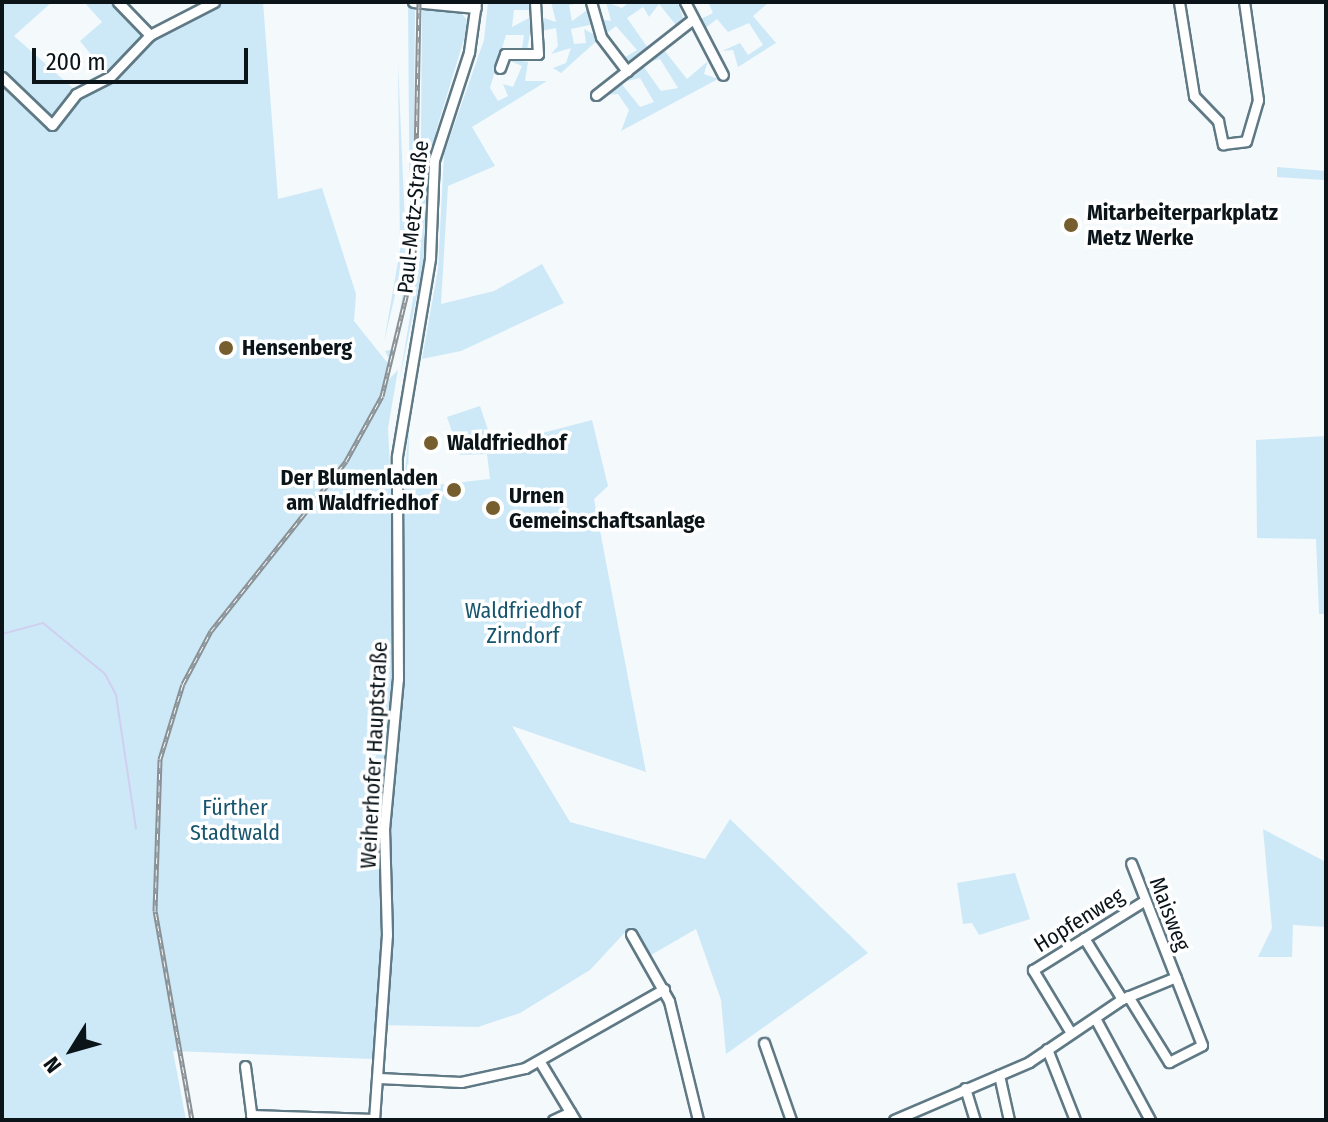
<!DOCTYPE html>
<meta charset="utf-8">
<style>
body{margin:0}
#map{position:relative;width:1328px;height:1122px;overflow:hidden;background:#f4f9fc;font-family:"Fira Sans Condensed",sans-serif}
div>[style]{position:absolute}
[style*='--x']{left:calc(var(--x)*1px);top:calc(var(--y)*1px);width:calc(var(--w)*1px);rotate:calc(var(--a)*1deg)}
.green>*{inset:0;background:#cde9f8}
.stream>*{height:2px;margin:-1px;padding:0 1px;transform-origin:1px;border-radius:1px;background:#d1cfee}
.roads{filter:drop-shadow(2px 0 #5f7985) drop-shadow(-2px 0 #5f7985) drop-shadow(0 2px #5f7985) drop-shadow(0 -2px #5f7985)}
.minor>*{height:9px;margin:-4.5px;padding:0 4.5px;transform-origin:4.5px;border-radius:4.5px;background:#fff}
.rail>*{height:5px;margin-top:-2.5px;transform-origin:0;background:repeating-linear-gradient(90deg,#fff 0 6px,#8a9195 0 12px);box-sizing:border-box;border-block:2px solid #8a9195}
.dots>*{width:22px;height:22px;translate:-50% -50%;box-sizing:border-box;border:4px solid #fff;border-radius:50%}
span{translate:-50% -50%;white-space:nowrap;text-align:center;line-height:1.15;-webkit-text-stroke:7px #fff;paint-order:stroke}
.poi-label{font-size:22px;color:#0a1419;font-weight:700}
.left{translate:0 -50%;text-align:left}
.right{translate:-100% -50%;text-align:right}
.street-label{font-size:22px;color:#0a1419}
.park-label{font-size:22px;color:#17556e}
.frame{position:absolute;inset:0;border:4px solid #0a1419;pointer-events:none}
.north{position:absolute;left:32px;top:1010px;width:80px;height:80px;-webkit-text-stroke:6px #fff;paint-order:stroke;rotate:233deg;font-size:22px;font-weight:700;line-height:32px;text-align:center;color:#0a1419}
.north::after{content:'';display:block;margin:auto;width:28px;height:36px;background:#0a1419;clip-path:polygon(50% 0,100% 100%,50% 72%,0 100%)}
.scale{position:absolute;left:32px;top:48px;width:216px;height:36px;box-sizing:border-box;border:4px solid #0a1419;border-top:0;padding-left:10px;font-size:24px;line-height:28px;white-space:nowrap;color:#0a1419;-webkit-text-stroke:6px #fff;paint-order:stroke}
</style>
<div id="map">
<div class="green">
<div style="clip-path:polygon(2px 2px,52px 2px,14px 36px,75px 90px,107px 74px,80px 41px,102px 22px,84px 2px,115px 2px,151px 40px,226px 2px,263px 2px,278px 199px,322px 188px,356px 294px,354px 321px,390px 366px,384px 384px,398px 370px,388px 428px,391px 488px,398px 488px,403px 444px,404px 487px,409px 426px,408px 488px,490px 479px,487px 454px,460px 455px,447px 417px,480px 406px,493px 445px,462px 454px,592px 420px,608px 486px,594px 499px,646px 772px,512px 726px,570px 822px,705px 859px,730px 819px,868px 953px,726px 1054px,721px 1000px,696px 929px,651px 955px,630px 927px,590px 970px,520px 1013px,478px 1027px,376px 1025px,372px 1059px,173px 1051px,186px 1120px,2px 1120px)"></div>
<div style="clip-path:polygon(488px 2px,531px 2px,533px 10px,514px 10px,512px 27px,533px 16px,527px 50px,511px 52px,522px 49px,524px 35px,506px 35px,490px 88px,498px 101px,508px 96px,503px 84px,513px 87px,522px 66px,506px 59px,528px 62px,525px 81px,547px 81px,472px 127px,495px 166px,448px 186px,441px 304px,494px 291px,542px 264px,564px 303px,461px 351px,422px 359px,438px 269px,444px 154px,484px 40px)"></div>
<div style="clip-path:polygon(551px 2px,586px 2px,569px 5px,572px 21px,590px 8px,594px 24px,571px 29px,574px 44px,586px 43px,584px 29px,600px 38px,561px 73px,553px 68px,566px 63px,571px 48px,551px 54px,558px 46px,556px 28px,541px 31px,541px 17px,556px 22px)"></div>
<div style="clip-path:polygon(606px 2px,622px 8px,629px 2px,678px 2px,683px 18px,676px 25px,659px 4px,649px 17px,643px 7px,627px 18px,648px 48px,627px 64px,622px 59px,637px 50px,616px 26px,603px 36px,596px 19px,611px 21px)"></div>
<div style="clip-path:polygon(708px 2px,769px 2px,753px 16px,776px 43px,738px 67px,733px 50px,722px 51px,740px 43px,748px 55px,763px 45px,749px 23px,728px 32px,717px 19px,704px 29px,699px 20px,713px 13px)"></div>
<div style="clip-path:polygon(408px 5px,415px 7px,413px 247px,391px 362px,385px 351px,394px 349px,410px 246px)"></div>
<div style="clip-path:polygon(422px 8px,461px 12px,469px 23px,436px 131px,425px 257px,399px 382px,420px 257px)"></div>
<div style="clip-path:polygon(664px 50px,687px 79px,708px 61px,704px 74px,718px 79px,621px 131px,629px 110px,618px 94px,605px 95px,621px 83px,640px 107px,654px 102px,640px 78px,623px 82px,643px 66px,661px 91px,678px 88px,660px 59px,648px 62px)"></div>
<div style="clip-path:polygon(398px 62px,406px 249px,384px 342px,400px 250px)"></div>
<div style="clip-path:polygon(1277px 167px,1326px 171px,1326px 240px,1324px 180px,1277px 177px)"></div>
<div style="clip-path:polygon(1326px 436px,1326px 614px,1319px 614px,1316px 539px,1257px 538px,1256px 440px)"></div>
<div style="clip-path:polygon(1263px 829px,1326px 862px,1326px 927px,1293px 925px,1292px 957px,1258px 957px,1272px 928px)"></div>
<div style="clip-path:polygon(1015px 873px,1030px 919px,979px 935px,972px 923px,963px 924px,957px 883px)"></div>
</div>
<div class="stream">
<div style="--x:2;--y:634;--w:42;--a:-15"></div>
<div style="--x:43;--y:623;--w:80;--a:39.4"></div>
<div style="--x:105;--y:674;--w:24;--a:62"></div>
<div style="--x:116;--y:695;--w:135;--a:81.5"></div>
</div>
<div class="roads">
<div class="minor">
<div style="--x:118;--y:2;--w:46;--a:45.9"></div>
<div style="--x:413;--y:2;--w:63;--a:5.4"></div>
<div style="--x:591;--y:2;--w:36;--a:74"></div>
<div style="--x:601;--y:37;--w:43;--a:52.6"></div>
<div style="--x:685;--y:2;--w:82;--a:62.5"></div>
<div style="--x:1179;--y:2;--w:95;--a:80.9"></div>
<div style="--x:1194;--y:96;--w:35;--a:46"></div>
<div style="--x:1218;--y:121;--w:24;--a:78"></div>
<div style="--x:1223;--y:144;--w:23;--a:-7"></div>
<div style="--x:1246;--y:141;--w:43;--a:-73.7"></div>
<div style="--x:1258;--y:100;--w:99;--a:-98.1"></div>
<div style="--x:500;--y:68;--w:15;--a:-70"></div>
<div style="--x:505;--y:54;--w:33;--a:0"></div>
<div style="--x:538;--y:54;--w:52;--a:-93.3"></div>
<div style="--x:2;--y:77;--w:69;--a:43.8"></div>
<div style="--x:52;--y:125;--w:39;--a:-52"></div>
<div style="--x:76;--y:94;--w:38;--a:-27"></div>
<div style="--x:110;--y:77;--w:58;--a:-46.4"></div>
<div style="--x:150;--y:35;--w:72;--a:-27.3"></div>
<div style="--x:596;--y:95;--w:123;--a:-38.1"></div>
<div style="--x:631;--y:934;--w:77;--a:60.4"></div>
<div style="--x:669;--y:1001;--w:122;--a:76.3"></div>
<div style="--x:1084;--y:938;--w:72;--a:58.1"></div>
<div style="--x:1128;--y:996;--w:78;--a:58.2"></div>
<div style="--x:1169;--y:1062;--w:37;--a:-27"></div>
<div style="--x:1202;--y:1045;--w:195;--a:-111.3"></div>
<div style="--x:1096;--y:1020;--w:114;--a:61.6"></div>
<div style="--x:1071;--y:1033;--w:74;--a:-121.1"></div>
<div style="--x:1033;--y:970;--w:131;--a:-31.9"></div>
<div style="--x:764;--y:1043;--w:82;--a:70.7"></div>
<div style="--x:1047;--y:1049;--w:76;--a:68.5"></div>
<div style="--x:540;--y:1062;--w:68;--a:58.9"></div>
<div style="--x:245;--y:1066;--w:54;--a:82.6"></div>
<div style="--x:999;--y:1075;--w:46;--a:77.5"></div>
<div style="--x:379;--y:1078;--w:82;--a:2.8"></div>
<div style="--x:461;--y:1082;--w:66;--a:-12.3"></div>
<div style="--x:525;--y:1068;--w:160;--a:-29.6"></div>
<div style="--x:965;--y:1088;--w:34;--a:73"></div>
<div style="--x:251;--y:1115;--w:123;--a:1.9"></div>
<div style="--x:374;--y:1120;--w:185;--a:-86"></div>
<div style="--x:387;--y:935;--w:106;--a:-91.6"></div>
<div style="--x:384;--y:829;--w:151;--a:-84.7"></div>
<div style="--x:398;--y:679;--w:223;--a:-90.3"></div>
<div style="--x:397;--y:456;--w:201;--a:-80.5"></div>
<div style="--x:430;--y:258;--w:98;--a:-87.7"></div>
<div style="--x:434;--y:160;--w:114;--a:-72"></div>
<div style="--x:469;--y:52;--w:50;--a:-82"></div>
<div style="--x:553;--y:1120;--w:19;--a:-25"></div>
<div style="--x:894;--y:1120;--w:147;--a:-23.2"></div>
<div style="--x:1029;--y:1062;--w:112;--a:-34.1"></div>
<div style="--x:1122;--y:999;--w:58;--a:-22.2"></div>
</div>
</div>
<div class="rail">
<div style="--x:192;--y:1120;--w:212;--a:-100"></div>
<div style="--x:155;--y:911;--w:152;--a:-88.1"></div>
<div style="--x:160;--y:759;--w:78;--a:-73"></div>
<div style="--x:183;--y:684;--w:60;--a:-62.2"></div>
<div style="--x:211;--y:631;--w:217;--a:-51.5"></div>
<div style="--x:346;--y:461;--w:74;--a:-61"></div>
<div style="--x:382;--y:396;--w:136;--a:-76.4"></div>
<div style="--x:414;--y:264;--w:262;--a:-88.9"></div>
</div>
<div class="dots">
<div style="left:1071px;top:225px;background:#775e2f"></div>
<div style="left:226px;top:348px;background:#775e2f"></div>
<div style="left:431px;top:443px;background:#775e2f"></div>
<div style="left:454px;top:490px;background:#775e2f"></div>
<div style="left:493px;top:508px;background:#775e2f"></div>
</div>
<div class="poi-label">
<span class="left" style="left:1087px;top:225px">Mitarbeiterparkplatz<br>Metz Werke</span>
<span class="left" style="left:242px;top:348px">Hensenberg</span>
<span class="left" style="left:447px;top:443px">Waldfriedhof</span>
<span class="right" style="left:438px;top:490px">Der Blumenladen<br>am Waldfriedhof</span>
<span class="left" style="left:509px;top:508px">Urnen<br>Gemeinschaftsanlage</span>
</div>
<div class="street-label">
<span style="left:413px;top:217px;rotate:-84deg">Paul-Metz-Straße</span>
<span style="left:374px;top:755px;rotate:-87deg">Weiherhofer Hauptstraße</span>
<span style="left:1170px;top:914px;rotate:69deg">Maisweg</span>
<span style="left:1079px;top:920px;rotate:-32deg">Hopfenweg</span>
</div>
<div class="park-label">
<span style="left:523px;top:623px">Waldfriedhof<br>Zirndorf</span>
<span style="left:235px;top:820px">Fürther<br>Stadtwald</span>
</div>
<div class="frame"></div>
<div class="north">N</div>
<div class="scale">200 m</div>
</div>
